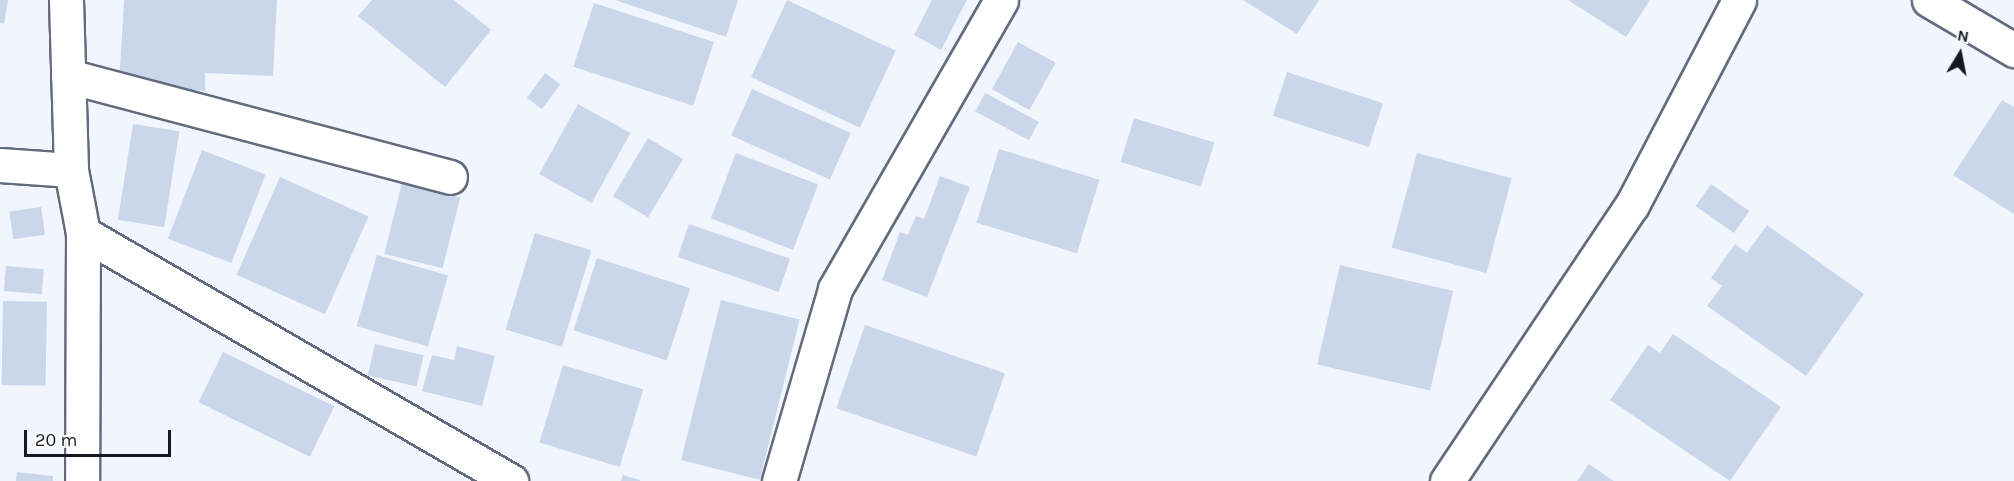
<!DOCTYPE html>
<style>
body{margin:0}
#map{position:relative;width:2014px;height:481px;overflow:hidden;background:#f1f6fe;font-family:Karla,sans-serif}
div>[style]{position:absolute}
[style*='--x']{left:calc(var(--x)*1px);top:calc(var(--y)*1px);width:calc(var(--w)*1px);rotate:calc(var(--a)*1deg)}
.building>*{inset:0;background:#cad6ea;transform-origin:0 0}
.roads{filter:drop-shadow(2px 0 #616b7d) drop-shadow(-2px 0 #616b7d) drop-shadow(0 2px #616b7d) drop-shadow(0 -2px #616b7d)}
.street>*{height:33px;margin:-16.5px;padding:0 16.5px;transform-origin:16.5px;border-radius:16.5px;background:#fff}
span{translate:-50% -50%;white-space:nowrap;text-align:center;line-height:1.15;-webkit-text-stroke:6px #fff;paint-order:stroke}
.north{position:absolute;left:1930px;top:24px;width:60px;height:60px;-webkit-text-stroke:4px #fff;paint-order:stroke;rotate:10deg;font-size:16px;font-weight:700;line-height:24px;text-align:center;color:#14181f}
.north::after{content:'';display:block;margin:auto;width:21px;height:27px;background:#14181f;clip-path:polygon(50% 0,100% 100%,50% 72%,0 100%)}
.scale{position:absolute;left:24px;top:430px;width:147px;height:27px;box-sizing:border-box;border:3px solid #14181f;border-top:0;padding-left:8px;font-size:18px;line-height:21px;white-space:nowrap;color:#14181f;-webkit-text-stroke:4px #fff;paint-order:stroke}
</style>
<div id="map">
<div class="building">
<div style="clip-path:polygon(0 0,8px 0,4px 24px,0 23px)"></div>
<div style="clip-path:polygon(124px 0,277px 0,273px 76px,205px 73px,205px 91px,119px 85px)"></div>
<div style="clip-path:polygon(372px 0,454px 0,491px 30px,445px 87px,358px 16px)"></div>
<div style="clip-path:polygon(615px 0,738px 0,726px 37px)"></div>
<div style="left:787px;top:0;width:120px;height:85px;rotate:25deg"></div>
<div style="clip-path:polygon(932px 0,967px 0,941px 50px,914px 35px)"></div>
<div style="clip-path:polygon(1243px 0,1319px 0,1297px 34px)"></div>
<div style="clip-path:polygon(1568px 0,1650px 0,1626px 37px)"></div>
<div style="left:594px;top:3px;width:126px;height:67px;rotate:18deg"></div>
<div style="left:1018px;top:42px;width:43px;height:54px;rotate:29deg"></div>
<div style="left:1287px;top:72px;width:101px;height:46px;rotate:18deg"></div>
<div style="left:545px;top:73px;width:19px;height:31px;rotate:36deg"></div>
<div style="left:752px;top:89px;width:108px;height:51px;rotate:24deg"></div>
<div style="left:985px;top:93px;width:61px;height:21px;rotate:28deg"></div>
<div style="clip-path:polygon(2002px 100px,2014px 107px,2014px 214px,1953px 175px)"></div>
<div style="left:578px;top:104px;width:60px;height:80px;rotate:29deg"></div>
<div style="left:1134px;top:118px;width:84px;height:46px;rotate:17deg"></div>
<div style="left:133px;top:124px;width:47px;height:97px;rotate:9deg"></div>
<div style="left:648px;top:138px;width:41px;height:68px;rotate:31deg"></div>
<div style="left:999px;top:149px;width:105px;height:77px;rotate:17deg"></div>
<div style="left:202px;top:150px;width:68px;height:95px;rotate:21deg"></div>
<div style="left:736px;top:153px;width:88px;height:70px;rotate:21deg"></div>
<div style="left:1417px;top:153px;width:98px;height:98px;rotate:15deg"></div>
<div style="clip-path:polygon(940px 176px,970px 187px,927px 297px,882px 280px,900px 232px,908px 235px,916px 216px,924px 219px)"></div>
<div style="left:280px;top:177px;width:97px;height:107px;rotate:24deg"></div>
<div style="left:402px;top:183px;width:60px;height:73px;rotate:14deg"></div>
<div style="left:1711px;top:184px;width:47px;height:27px;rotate:35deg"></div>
<div style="left:41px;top:207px;width:28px;height:32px;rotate:82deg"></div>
<div style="left:689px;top:224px;width:107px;height:35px;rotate:19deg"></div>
<div style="clip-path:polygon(1767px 225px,1864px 294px,1806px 376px,1707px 306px,1722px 286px,1711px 278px,1735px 244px,1747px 253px)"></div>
<div style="left:535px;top:233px;width:59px;height:101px;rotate:17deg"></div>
<div style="left:377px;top:255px;width:74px;height:74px;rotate:16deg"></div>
<div style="left:597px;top:258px;width:98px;height:76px;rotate:18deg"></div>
<div style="left:1340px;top:265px;width:116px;height:102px;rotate:13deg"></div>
<div style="left:6px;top:266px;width:38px;height:25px;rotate:5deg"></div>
<div style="left:721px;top:300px;width:81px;height:165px;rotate:14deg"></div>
<div style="left:3px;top:301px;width:44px;height:84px;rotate:1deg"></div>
<div style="left:865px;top:325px;width:148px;height:88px;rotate:19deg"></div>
<div style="clip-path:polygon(1673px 334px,1781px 407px,1730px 481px,1610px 400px,1648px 345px,1660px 353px)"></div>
<div style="left:375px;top:344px;width:50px;height:32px;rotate:13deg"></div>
<div style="clip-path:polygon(457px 346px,495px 356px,482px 406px,422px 391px,432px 355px,454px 360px)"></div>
<div style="left:223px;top:352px;width:124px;height:56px;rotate:26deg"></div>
<div style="left:563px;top:365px;width:84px;height:81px;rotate:17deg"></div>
<div style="clip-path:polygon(1589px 464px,1614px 481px,1577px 481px)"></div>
<div style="clip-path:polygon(17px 472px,53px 476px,53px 481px,16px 481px)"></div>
<div style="clip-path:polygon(623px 475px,640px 480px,640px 481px,621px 481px)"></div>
</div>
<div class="roads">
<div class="street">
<div style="--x:66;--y:0;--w:170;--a:88.3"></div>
<div style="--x:71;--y:170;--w:64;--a:79.2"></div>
<div style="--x:83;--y:233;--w:248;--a:90.2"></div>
<div style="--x:1929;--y:0;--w:99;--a:30.5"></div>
<div style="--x:68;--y:76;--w:395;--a:14.8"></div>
<div style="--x:0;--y:165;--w:71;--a:4"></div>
<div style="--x:83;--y:233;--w:495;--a:30.1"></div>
<div style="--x:779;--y:481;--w:200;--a:-73.7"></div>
<div style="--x:835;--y:289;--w:333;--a:-60.1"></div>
<div style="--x:1447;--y:481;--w:332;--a:-56.2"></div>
<div style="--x:1632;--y:205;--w:231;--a:-62.4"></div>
</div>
</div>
<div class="north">N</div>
<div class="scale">20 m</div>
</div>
